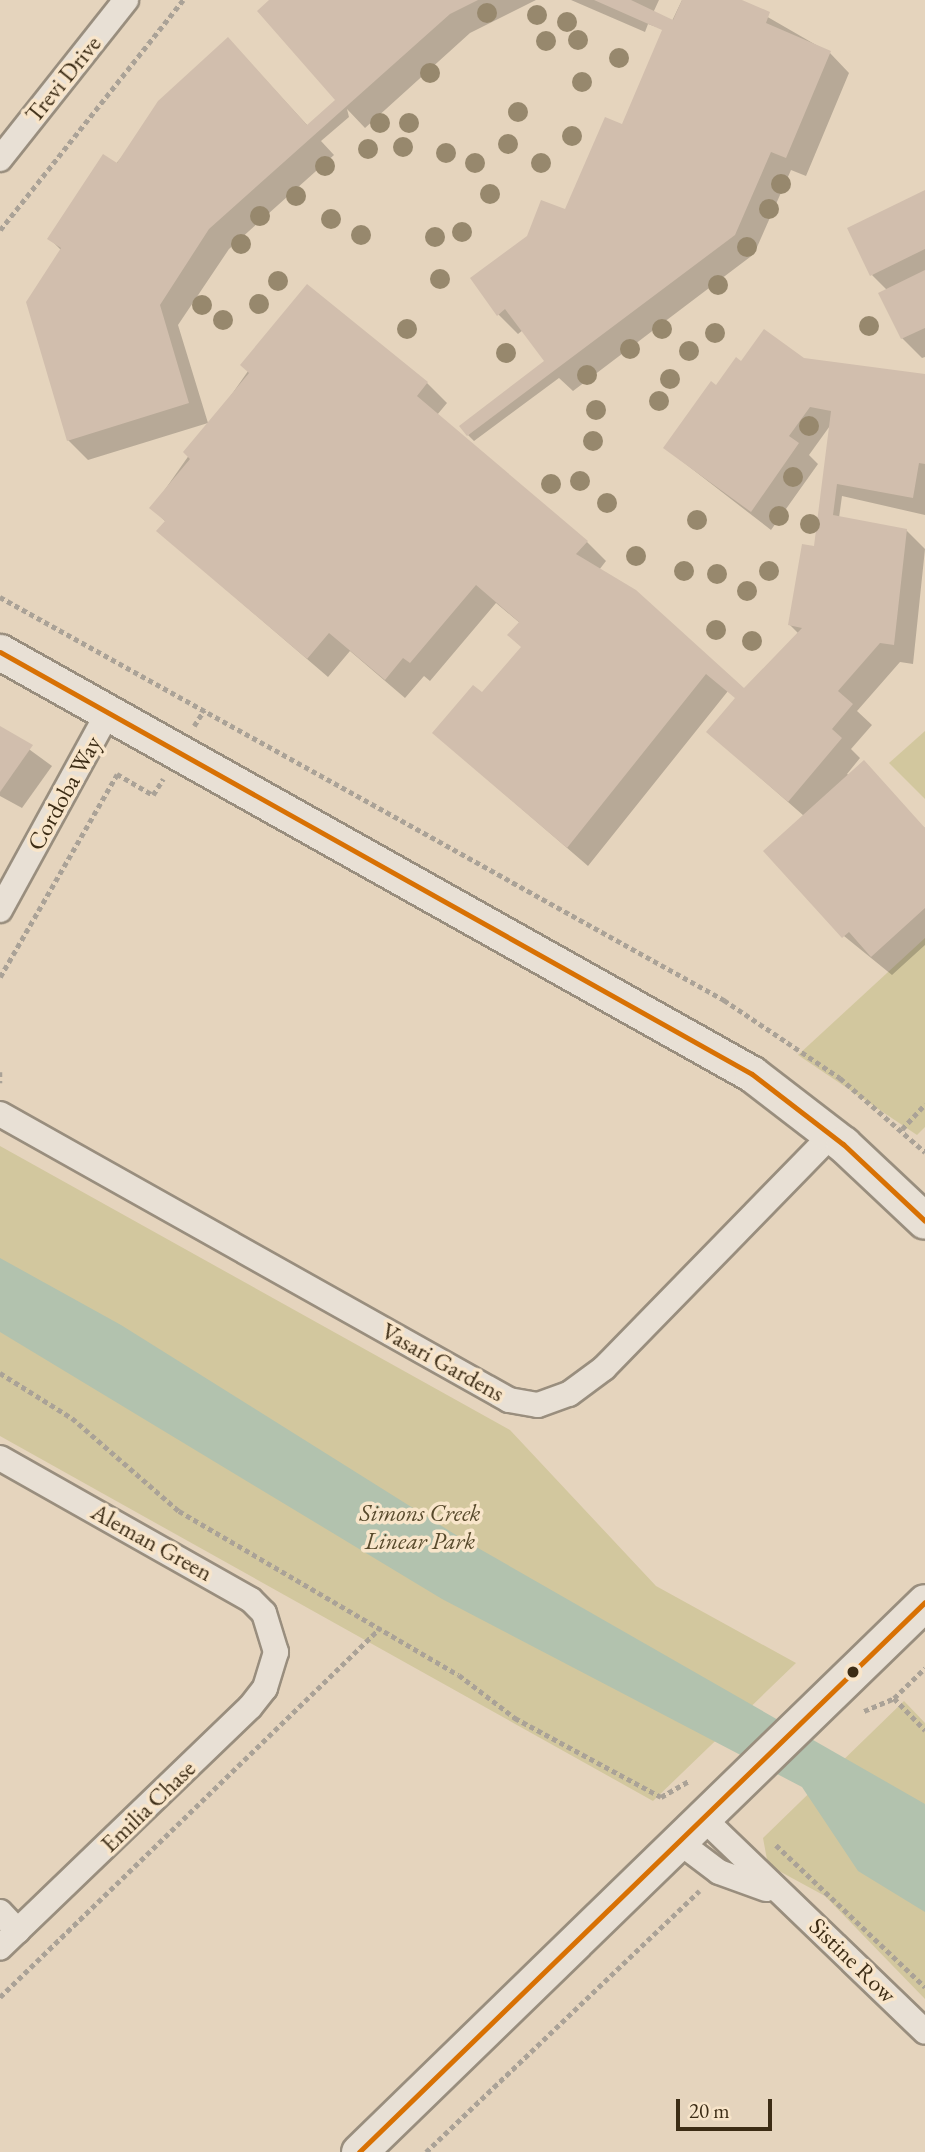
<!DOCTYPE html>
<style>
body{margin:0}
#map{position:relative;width:925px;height:2152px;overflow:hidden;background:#e5d4bd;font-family:"EB Garamond",serif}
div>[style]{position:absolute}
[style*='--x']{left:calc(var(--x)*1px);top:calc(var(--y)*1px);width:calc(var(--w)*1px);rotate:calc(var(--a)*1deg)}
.green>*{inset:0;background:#d2c79e}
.water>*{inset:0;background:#b2c2ae}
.shadow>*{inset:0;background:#0003}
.building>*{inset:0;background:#d1bead}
.path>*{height:4.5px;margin-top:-2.25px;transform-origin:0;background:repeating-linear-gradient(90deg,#aaa297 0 5px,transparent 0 8.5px)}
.roads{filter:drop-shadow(2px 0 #998e7e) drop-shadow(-2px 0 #998e7e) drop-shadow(0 2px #998e7e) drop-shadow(0 -2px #998e7e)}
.street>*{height:24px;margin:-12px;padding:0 12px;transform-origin:12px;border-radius:12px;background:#e8e0d5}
.secondary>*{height:35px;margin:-17.5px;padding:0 17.5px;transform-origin:17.5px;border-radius:17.5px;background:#e8e0d5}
.bus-1>*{height:5px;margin:-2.5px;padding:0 2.5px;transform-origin:2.5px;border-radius:2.5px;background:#d87104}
.trees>*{width:20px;height:20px;margin:-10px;border-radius:50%;background:#97886d}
.dots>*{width:19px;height:19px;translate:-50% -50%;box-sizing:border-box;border:4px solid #f8e5ca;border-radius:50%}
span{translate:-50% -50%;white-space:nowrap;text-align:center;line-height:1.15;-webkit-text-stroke:7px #f8e5ca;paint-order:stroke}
.street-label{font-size:24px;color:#3c2c15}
.park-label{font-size:24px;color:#57492b;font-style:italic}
.scale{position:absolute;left:676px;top:2099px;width:96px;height:32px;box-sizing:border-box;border:4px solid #3c2c15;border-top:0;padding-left:9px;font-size:21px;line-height:24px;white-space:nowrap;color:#3c2c15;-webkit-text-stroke:5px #f8e5ca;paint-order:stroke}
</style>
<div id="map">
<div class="green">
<div style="clip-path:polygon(925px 731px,925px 799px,889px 763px)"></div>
<div style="clip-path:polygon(925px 938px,925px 1127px,917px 1135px,798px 1055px)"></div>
<div style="clip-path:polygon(0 1146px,510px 1430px,656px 1586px,796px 1663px,653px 1801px,0 1436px)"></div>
<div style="clip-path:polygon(904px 1701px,925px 1723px,925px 1999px,825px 1896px,768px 1865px,763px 1838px)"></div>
</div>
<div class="water">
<div style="clip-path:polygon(0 1258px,121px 1325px,464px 1540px,925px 1804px,925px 1912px,858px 1871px,802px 1787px,442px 1599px,0 1332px)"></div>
</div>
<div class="shadow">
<div style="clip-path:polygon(272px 0,536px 0,470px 33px,365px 128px,347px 109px,349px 117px,321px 141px,334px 155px,229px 249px,178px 325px,208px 423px,88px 460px,68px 440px,61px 250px,49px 238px,228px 39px,308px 126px,342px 108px)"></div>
<div style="clip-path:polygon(571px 0,659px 0,653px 13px,672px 21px,682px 0,738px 0,830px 53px,849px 73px,806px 176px,791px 170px,754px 254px,573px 391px,559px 378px,474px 441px,468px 435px,546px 362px,523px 330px,518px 334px,498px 314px,623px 126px,668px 31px,648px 24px,645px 32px)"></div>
<div style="clip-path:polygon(925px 192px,925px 357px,922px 358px,902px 338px,887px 290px,872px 275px)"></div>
<div style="clip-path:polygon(307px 287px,427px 383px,447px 403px,437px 415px,587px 542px,606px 561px,599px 570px,746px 692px,799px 634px,790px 625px,816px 548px,832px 423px,809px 455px,818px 464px,771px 530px,665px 448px,741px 363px,803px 359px,925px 376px,925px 515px,842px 496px,839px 518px,906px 530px,925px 549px,913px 664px,900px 662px,857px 711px,872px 725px,851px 749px,860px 758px,847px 774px,925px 828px,925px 945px,892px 975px,844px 936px,804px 816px,708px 732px,738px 700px,728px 691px,588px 866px,434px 733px,482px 695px,522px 647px,520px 623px,496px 603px,430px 681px,424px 676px,405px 698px,350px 651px,328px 677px,158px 531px,166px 522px,152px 508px)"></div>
<div style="clip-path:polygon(0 728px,52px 766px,22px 808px,0 796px)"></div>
</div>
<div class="building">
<div style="clip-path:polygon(269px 0,478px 0,450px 14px,209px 229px,160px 305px,189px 403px,67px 441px,26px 302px,61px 248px,47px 239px,103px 154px,117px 163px,158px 101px,228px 37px,307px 125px,335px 100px,257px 11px)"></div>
<div style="clip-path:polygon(594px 0,631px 0,673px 20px,682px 0,742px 0,770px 12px,766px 23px,831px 51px,786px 158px,771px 152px,735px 235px,467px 436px,459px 426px,544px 361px,505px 309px,497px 316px,470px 278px,527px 236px,541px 200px,565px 209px,605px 117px,622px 124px,662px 30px)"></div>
<div style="clip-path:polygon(925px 190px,925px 249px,870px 276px,847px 228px)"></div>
<div style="clip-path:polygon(925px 270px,925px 328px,901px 339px,878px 293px)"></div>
<div style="clip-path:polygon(307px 284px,428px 382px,417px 396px,588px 541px,576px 554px,636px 590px,744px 688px,802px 628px,788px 625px,802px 544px,814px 546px,831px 411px,810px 407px,789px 436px,799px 443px,751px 512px,663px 448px,711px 381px,716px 385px,736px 357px,741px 361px,764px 329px,804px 358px,925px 374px,925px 464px,919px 463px,913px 498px,837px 484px,833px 515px,907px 529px,894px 645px,880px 643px,838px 691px,853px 704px,832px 729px,842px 738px,788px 802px,706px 732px,735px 698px,706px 674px,567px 848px,432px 733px,473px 685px,482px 692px,521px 647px,507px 635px,519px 622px,476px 585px,410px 663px,403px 658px,385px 680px,329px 633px,307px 659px,156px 531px,165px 521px,149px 508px,190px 459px,183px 452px,249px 373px,240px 365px)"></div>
<div style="clip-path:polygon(0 726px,33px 745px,0 792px)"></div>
<div style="clip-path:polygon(864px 760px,925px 828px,925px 908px,871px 957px,849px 932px,842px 938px,763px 851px)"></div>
</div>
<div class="path">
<div style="--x:0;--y:230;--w:294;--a:-51.5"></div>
<div style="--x:0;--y:597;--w:829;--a:29.1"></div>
<div style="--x:724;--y:1000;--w:140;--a:33.9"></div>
<div style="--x:840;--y:1078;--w:113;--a:41"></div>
<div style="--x:194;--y:726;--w:19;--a:-58"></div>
<div style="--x:0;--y:977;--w:234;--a:-60"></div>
<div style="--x:117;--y:774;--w:42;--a:30.3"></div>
<div style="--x:153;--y:795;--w:19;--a:-58"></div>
<div style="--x:0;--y:1072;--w:11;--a:90"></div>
<div style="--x:902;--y:1129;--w:34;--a:-47"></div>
<div style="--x:0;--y:1373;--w:85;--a:32"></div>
<div style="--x:72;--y:1418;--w:142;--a:41"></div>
<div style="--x:179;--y:1511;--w:324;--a:30.4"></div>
<div style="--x:459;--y:1675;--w:71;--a:37.5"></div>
<div style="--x:515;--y:1718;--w:166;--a:28.4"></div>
<div style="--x:661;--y:1797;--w:32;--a:-30"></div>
<div style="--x:894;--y:1698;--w:45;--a:45.9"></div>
<div style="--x:864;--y:1711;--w:33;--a:-23"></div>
<div style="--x:894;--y:1698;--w:43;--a:-44.1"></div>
<div style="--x:776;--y:1845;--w:206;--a:43.6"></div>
<div style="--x:0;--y:1997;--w:530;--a:-44.16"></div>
<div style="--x:426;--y:2152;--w:378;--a:-43.7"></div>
</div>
<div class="roads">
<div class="street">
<div style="--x:0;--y:159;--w:203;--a:-51.6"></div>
<div style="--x:0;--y:910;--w:225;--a:-61.3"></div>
<div style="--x:0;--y:1114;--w:584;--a:29.33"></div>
<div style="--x:509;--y:1400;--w:29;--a:10"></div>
<div style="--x:538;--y:1405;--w:33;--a:-20"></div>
<div style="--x:569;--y:1394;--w:44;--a:-36.6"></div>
<div style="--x:604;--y:1368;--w:325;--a:-45.7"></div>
<div style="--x:0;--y:1458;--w:288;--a:29.5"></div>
<div style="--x:251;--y:1600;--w:18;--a:45"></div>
<div style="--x:264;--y:1613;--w:41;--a:72.9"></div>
<div style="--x:276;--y:1652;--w:38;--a:107"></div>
<div style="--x:265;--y:1688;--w:24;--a:128"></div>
<div style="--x:250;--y:1707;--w:347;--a:136.1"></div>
<div style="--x:703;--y:1818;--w:308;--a:43.9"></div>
<div style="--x:678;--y:1841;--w:51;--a:37.1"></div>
<div style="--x:719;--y:1872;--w:50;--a:19.9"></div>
<div style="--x:0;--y:1912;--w:26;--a:47"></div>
</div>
<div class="secondary">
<div style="--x:0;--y:652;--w:862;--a:29.3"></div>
<div style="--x:752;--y:1074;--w:115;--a:37.6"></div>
<div style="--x:843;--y:1144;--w:112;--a:43.2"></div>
<div style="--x:359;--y:2152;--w:789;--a:-44.18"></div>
</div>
</div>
<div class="bus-1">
<div style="--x:0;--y:652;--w:862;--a:29.3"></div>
<div style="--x:752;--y:1074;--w:115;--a:37.6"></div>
<div style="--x:843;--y:1144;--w:112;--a:43.2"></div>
<div style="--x:359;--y:2152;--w:789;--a:-44.18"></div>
</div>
<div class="trees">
<div style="left:487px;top:13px"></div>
<div style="left:537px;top:15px"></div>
<div style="left:567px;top:22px"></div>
<div style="left:578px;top:40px"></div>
<div style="left:546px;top:41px"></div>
<div style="left:619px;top:58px"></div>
<div style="left:430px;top:73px"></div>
<div style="left:582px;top:82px"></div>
<div style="left:518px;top:112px"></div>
<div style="left:380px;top:123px"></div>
<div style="left:409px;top:123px"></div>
<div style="left:572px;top:136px"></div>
<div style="left:508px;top:144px"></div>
<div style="left:403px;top:147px"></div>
<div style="left:368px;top:149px"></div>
<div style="left:446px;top:153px"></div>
<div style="left:475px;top:163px"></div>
<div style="left:541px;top:163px"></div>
<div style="left:325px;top:166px"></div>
<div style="left:781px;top:184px"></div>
<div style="left:490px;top:194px"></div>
<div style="left:296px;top:196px"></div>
<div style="left:769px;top:209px"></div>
<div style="left:260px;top:216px"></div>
<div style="left:331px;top:219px"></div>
<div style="left:462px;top:232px"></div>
<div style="left:361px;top:235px"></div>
<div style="left:435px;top:237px"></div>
<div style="left:241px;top:244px"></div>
<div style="left:747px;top:247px"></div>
<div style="left:440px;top:279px"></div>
<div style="left:278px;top:281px"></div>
<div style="left:718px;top:285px"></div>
<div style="left:259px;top:304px"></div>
<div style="left:202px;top:305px"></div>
<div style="left:223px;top:320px"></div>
<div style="left:869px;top:326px"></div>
<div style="left:407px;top:329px"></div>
<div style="left:662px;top:329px"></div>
<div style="left:715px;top:333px"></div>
<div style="left:630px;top:349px"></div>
<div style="left:689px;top:351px"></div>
<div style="left:506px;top:353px"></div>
<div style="left:587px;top:375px"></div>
<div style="left:670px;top:379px"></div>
<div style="left:659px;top:401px"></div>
<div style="left:596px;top:410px"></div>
<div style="left:809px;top:426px"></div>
<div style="left:593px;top:441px"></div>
<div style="left:793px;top:477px"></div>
<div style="left:580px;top:481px"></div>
<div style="left:551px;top:484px"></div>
<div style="left:607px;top:503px"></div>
<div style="left:779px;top:516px"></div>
<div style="left:697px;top:520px"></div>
<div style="left:810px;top:524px"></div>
<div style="left:636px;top:556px"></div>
<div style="left:684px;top:571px"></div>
<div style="left:769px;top:571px"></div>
<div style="left:717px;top:574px"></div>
<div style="left:747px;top:591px"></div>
<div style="left:716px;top:630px"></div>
<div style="left:752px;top:641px"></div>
</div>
<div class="dots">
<div style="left:853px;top:1672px;background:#3c2c15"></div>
</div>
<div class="street-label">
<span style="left:63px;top:79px;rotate:-51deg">Trevi Drive</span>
<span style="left:64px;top:793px;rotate:-61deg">Cordoba Way</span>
<span style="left:443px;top:1362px;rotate:29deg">Vasari Gardens</span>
<span style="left:152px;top:1542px;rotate:29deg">Aleman Green</span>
<span style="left:148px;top:1806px;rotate:-44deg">Emilia Chase</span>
<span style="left:853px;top:1960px;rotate:44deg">Sistine Row</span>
</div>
<div class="park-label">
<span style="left:420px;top:1527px">Simons Creek<br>Linear Park</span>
</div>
<div class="scale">20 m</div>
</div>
